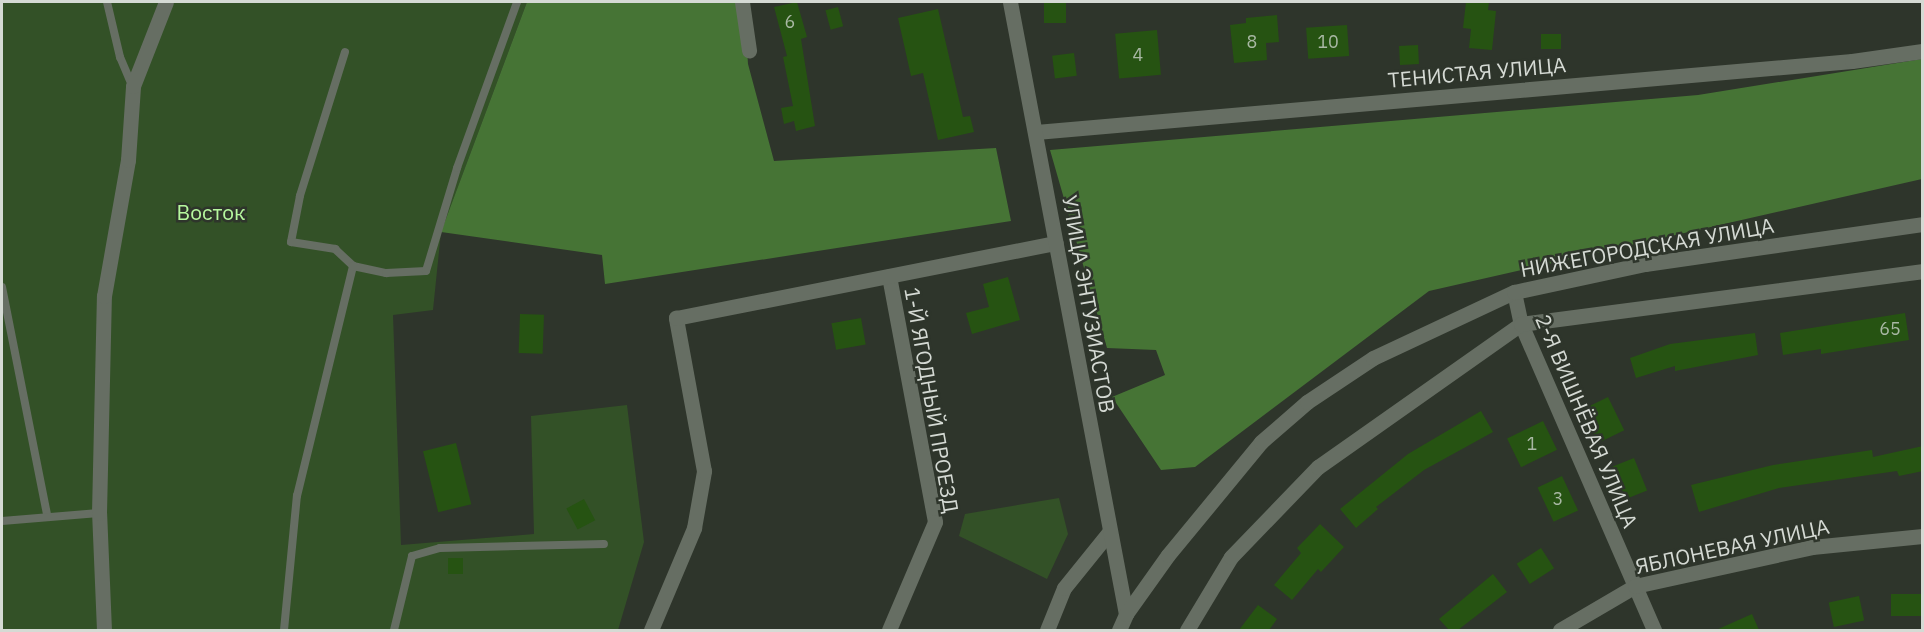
<!DOCTYPE html>
<meta charset="utf-8">
<style>
body{margin:0}
#map{position:relative;width:1924px;height:632px;overflow:hidden;background:#2e352b;font-family:"IBM Plex Sans",sans-serif}
div>[style]{position:absolute}
[style*='--x']{left:calc(var(--x)*1px);top:calc(var(--y)*1px);width:calc(var(--w)*1px);rotate:calc(var(--a)*1deg)}
.green>*{inset:0;background:#335127}
.forest>*{inset:0;background:#467435}
.building>*{inset:0;background:#265312;transform-origin:0 0}
.service>*{height:8px;margin:-4px;padding:0 4px;transform-origin:4px;border-radius:4px;background:#666e63}
.minor>*{height:15px;margin:-7.5px;padding:0 7.5px;transform-origin:7.5px;border-radius:7.5px;background:#666e63}
.tertiary>*{height:15px;margin:-7.5px;padding:0 7.5px;transform-origin:7.5px;border-radius:7.5px;background:#666e63}
span{translate:-50% -50%;white-space:nowrap;text-align:center;line-height:1.15;-webkit-text-stroke:5px #2e352b;paint-order:stroke}
.number-label{font-size:18px;color:#a9b8a4}
.number-label span{-webkit-text-stroke-width:0}
.street-label{font-size:21px;color:#d5dad4}
.park-label{font-size:21px;color:#b6f89e}
.frame{position:absolute;inset:0;border:3px solid #d5dad4;pointer-events:none}
</style>
<div id="map">
<div class="green">
<div style="clip-path:polygon(2px 2px,527px 2px,441px 232px,433px 310px,393px 315px,401px 545px,534px 534px,531px 416px,627px 405px,644px 542px,618px 630px,2px 630px)"></div>
<div style="clip-path:polygon(1059px 498px,1068px 534px,1047px 579px,959px 536px,965px 514px)"></div>
</div>
<div class="forest">
<div style="clip-path:polygon(527px 2px,744px 2px,748px 64px,774px 161px,996px 148px,1011px 221px,605px 284px,602px 255px,441px 232px)"></div>
<div style="clip-path:polygon(1922px 59px,1922px 179px,1429px 291px,1195px 467px,1161px 470px,1112px 397px,1165px 375px,1156px 350px,1107px 348px,1050px 150px,1698px 95px)"></div>
</div>
<div class="building">
<div style="clip-path:polygon(797px 2px,807px 37px,801px 39px,815px 126px,796px 131px,794px 121px,784px 124px,781px 108px,793px 106px,783px 57px,787px 56px,774px 7px)"></div>
<div style="left:1044px;top:2px;width:22px;height:21px"></div>
<div style="clip-path:polygon(1466px 2px,1489px 2px,1488px 10px,1496px 11px,1492px 50px,1469px 48px,1471px 29px,1463px 28px)"></div>
<div style="left:838px;top:7px;width:20px;height:13px;rotate:75deg"></div>
<div style="clip-path:polygon(938px 9px,963px 117px,970px 116px,974px 132px,938px 140px,923px 73px,911px 76px,898px 18px)"></div>
<div style="clip-path:polygon(1277px 15px,1279px 42px,1266px 43px,1267px 60px,1234px 63px,1230px 25px,1246px 23px,1246px 18px)"></div>
<div style="left:1347px;top:25px;width:31px;height:41px;rotate:86deg"></div>
<div style="left:1157px;top:30px;width:45px;height:42px;rotate:85deg"></div>
<div style="left:1541px;top:34px;width:20px;height:15px"></div>
<div style="left:1418px;top:45px;width:19px;height:19px;rotate:87deg"></div>
<div style="left:1074px;top:53px;width:23px;height:22px;rotate:83deg"></div>
<div style="clip-path:polygon(1008px 277px,1020px 320px,972px 334px,966px 313px,989px 307px,983px 284px)"></div>
<div style="clip-path:polygon(1905px 313px,1909px 340px,1821px 354px,1821px 349px,1783px 355px,1780px 333px)"></div>
<div style="left:520px;top:314px;width:24px;height:39px;rotate:2deg"></div>
<div style="left:861px;top:318px;width:27px;height:30px;rotate:80deg"></div>
<div style="clip-path:polygon(1755px 333px,1758px 355px,1675px 371px,1675px 366px,1636px 378px,1630px 358px,1670px 344px)"></div>
<div style="left:1608px;top:397px;width:37px;height:29px;rotate:64deg"></div>
<div style="clip-path:polygon(1481px 411px,1493px 432px,1424px 470px,1376px 507px,1378px 509px,1356px 528px,1340px 509px,1408px 454px)"></div>
<div style="left:1543px;top:421px;width:32px;height:40px;rotate:64deg"></div>
<div style="left:456px;top:443px;width:63px;height:34px;rotate:76deg"></div>
<div style="clip-path:polygon(1923px 446px,1923px 471px,1899px 476px,1897px 471px,1779px 488px,1699px 512px,1691px 485px,1773px 465px,1872px 450px,1873px 457px)"></div>
<div style="left:1634px;top:458px;width:35px;height:23px;rotate:68deg"></div>
<div style="left:1562px;top:476px;width:38px;height:27px;rotate:65deg"></div>
<div style="left:584px;top:499px;width:24px;height:20px;rotate:62deg"></div>
<div style="clip-path:polygon(1320px 524px,1344px 547px,1321px 572px,1318px 569px,1292px 600px,1274px 585px,1301px 553px,1297px 548px)"></div>
<div style="left:1541px;top:548px;width:24px;height:29px;rotate:57deg"></div>
<div style="left:448px;top:558px;width:15px;height:16px"></div>
<div style="clip-path:polygon(1493px 574px,1507px 592px,1458px 630px,1449px 630px,1439px 619px)"></div>
<div style="left:1923px;top:594px;width:22px;height:32px;rotate:90deg"></div>
<div style="left:1859px;top:596px;width:25px;height:31px;rotate:78deg"></div>
<div style="clip-path:polygon(1258px 605px,1277px 619px,1269px 630px,1239px 630px)"></div>
<div style="clip-path:polygon(1752px 614px,1759px 630px,1716px 630px)"></div>
</div>
<div class="service">
<div style="--x:107;--y:2;--w:57;--a:76.7"></div>
<div style="--x:120;--y:57;--w:30;--a:67"></div>
<div style="--x:345;--y:52;--w:151;--a:107.4"></div>
<div style="--x:300;--y:196;--w:47;--a:101.1"></div>
<div style="--x:291;--y:242;--w:45;--a:9"></div>
<div style="--x:335;--y:249;--w:25;--a:43"></div>
<div style="--x:2;--y:287;--w:232;--a:78.8"></div>
<div style="--x:2;--y:521;--w:97;--a:-4.7"></div>
<div style="--x:284;--y:630;--w:135;--a:-84.5"></div>
<div style="--x:297;--y:496;--w:237;--a:-76.3"></div>
<div style="--x:353;--y:266;--w:34;--a:12"></div>
<div style="--x:386;--y:273;--w:40;--a:-2.9"></div>
<div style="--x:426;--y:271;--w:108;--a:-73.2"></div>
<div style="--x:457;--y:168;--w:177;--a:-70.1"></div>
<div style="--x:394;--y:630;--w:76;--a:-76.3"></div>
<div style="--x:412;--y:556;--w:29;--a:-16"></div>
<div style="--x:440;--y:548;--w:164;--a:-1.4"></div>
</div>
<div class="minor">
<div style="--x:742;--y:2;--w:49;--a:81.7"></div>
<div style="--x:1036;--y:132;--w:819;--a:-4.97"></div>
<div style="--x:1852;--y:61;--w:71;--a:-8.1"></div>
<div style="--x:889;--y:276;--w:250;--a:79.4"></div>
<div style="--x:935;--y:522;--w:117;--a:113.1"></div>
<div style="--x:1514;--y:292;--w:33;--a:78"></div>
<div style="--x:1521;--y:324;--w:334;--a:66.5"></div>
<div style="--x:104;--y:630;--w:117;--a:-92.4"></div>
<div style="--x:99;--y:513;--w:217;--a:-88.7"></div>
<div style="--x:104;--y:296;--w:138;--a:-80"></div>
<div style="--x:128;--y:160;--w:74;--a:-86.1"></div>
<div style="--x:133;--y:86;--w:90;--a:-68.6"></div>
<div style="--x:651;--y:630;--w:111;--a:-67.1"></div>
<div style="--x:694;--y:528;--w:58;--a:-80"></div>
<div style="--x:704;--y:471;--w:156;--a:-100.4"></div>
<div style="--x:676;--y:318;--w:387;--a:-11.2"></div>
<div style="--x:1047;--y:630;--w:45;--a:-68"></div>
<div style="--x:1064;--y:588;--w:73;--a:-51.1"></div>
<div style="--x:1187;--y:630;--w:85;--a:-58.9"></div>
<div style="--x:1231;--y:557;--w:125;--a:-46"></div>
<div style="--x:1318;--y:467;--w:248;--a:-35.2"></div>
<div style="--x:1521;--y:324;--w:404;--a:-7.5"></div>
<div style="--x:1560;--y:630;--w:87;--a:-30.4"></div>
<div style="--x:1635;--y:586;--w:181;--a:-12.4"></div>
<div style="--x:1812;--y:547;--w:111;--a:-5.7"></div>
</div>
<div class="tertiary">
<div style="--x:1010;--y:2;--w:623;--a:79.27"></div>
<div style="--x:1119;--y:630;--w:17;--a:-66"></div>
<div style="--x:1126;--y:614;--w:72;--a:-54.6"></div>
<div style="--x:1168;--y:555;--w:146;--a:-50.5"></div>
<div style="--x:1261;--y:442;--w:61;--a:-41"></div>
<div style="--x:1307;--y:402;--w:79;--a:-33.7"></div>
<div style="--x:1373;--y:358;--w:156;--a:-25.1"></div>
<div style="--x:1514;--y:292;--w:134;--a:-12.1"></div>
<div style="--x:1645;--y:264;--w:280;--a:-8.2"></div>
</div>
<div class="number-label">
<span style="left:790px;top:22px">6</span>
<span style="left:1252px;top:42px">8</span>
<span style="left:1328px;top:42px">10</span>
<span style="left:1138px;top:55px">4</span>
<span style="left:1890px;top:329px">65</span>
<span style="left:1532px;top:444px">1</span>
<span style="left:1558px;top:499px">3</span>
</div>
<div class="street-label">
<span style="left:1477px;top:72px;rotate:-5deg">ТЕНИСТАЯ УЛИЦА</span>
<span style="left:1647px;top:247px;rotate:-10deg">НИЖЕГОРОДСКАЯ УЛИЦА</span>
<span style="left:1089px;top:304px;rotate:80deg">УЛИЦА ЭНТУЗИАСТОВ</span>
<span style="left:932px;top:400px;rotate:80deg">1-Й ЯГОДНЫЙ ПРОЕЗД</span>
<span style="left:1587px;top:421px;rotate:67deg">2-Я ВИШНЁВАЯ УЛИЦА</span>
<span style="left:1732px;top:546px;rotate:-12deg">ЯБЛОНЕВАЯ УЛИЦА</span>
</div>
<div class="park-label">
<span style="left:211px;top:212px">Восток</span>
</div>
<div class="frame"></div>
</div>
